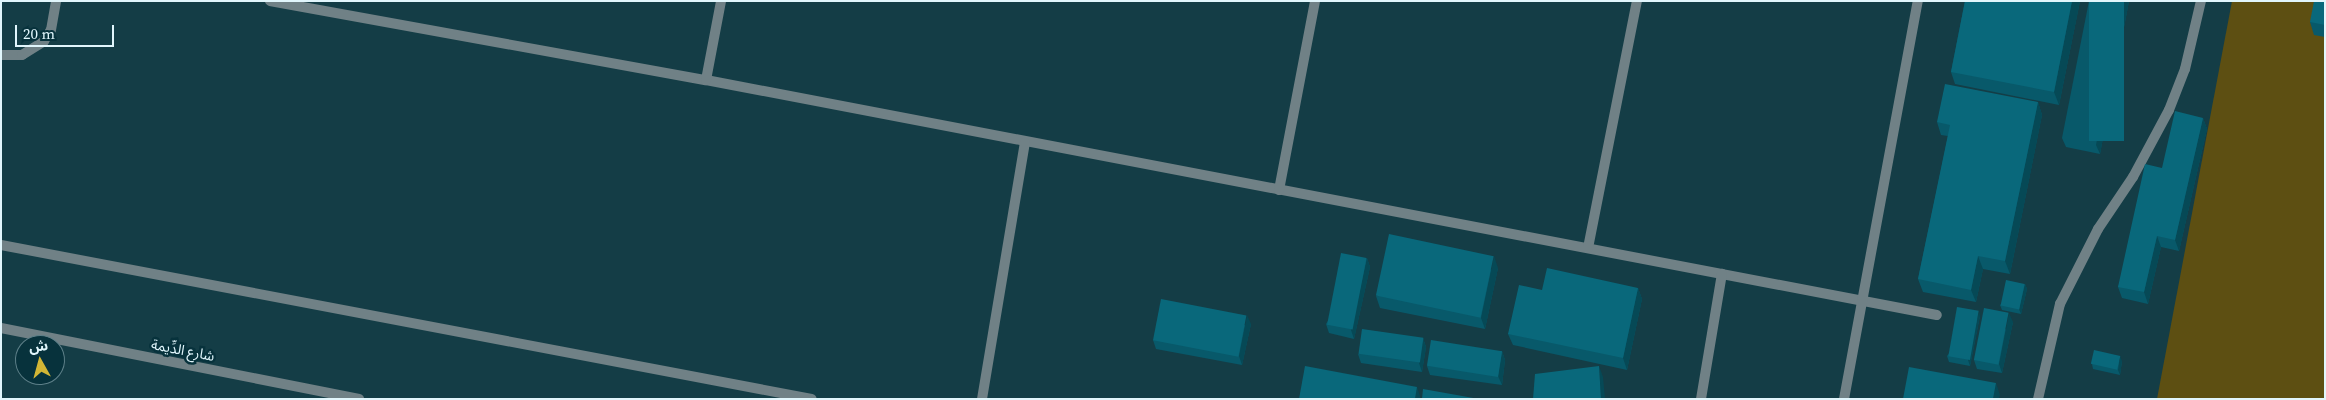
<!DOCTYPE html>
<meta charset="utf-8">
<style>
body{margin:0}
#map{position:relative;width:2326px;height:400px;overflow:hidden;background:#143d46;font-family:"Source Serif 4","Noto Sans Arabic",serif}
div>[style]{position:absolute}
[style*='--x']{left:calc(var(--x)*1px);top:calc(var(--y)*1px);width:calc(var(--w)*1px);rotate:calc(var(--a)*1deg)}
.green>*{inset:0;background:#5d4f12}
.service>*{height:10px;margin:-5px;padding:0 5px;transform-origin:5px;border-radius:5px;background:#708186}
.minor>*{height:10px;margin:-5px;padding:0 5px;transform-origin:5px;border-radius:5px;background:#708186}
.wall>*{inset:0;background:#08596a}
.shaded-wall>*{inset:0;background:#064956}
.building>*{inset:0;background:#09687b;transform-origin:0 0}
span{translate:-50% -50%;white-space:nowrap;text-align:center;line-height:1.15;-webkit-text-stroke:5px #07323c;paint-order:stroke}
.street-label{font-size:14px;color:#e1f6fc}
.frame{position:absolute;inset:0;border:2px solid #e1f6fc;pointer-events:none}
.north{position:absolute;left:15px;top:335px;width:50px;height:50px;box-sizing:border-box;background:#07323c;border:1px solid #5e8089;border-radius:50%;rotate:353deg;font-size:14px;font-weight:700;line-height:20px;text-align:center;color:#e1f6fc}
.north::after{content:'';display:block;margin:auto;width:18px;height:22px;background:#d3b635;clip-path:polygon(50% 0,100% 100%,50% 72%,0 100%)}
.scale{position:absolute;left:15px;top:25px;width:99px;height:22px;box-sizing:border-box;border:2px solid #e1f6fc;border-top:0;padding-left:6px;font-size:15px;line-height:18px;white-space:nowrap;color:#e1f6fc;-webkit-text-stroke:4px #07323c;paint-order:stroke}
</style>
<div id="map">
<div class="green">
<div style="clip-path:polygon(2232px 1px,2325px 1px,2325px 399px,2157px 399px)"></div>
</div>
<div class="service">
<div style="--x:270;--y:1;--w:443;--a:10.3"></div>
<div style="--x:706;--y:80;--w:1253;--a:10.81"></div>
<div style="--x:1;--y:55;--w:21;--a:0"></div>
<div style="--x:22;--y:55;--w:26;--a:-32"></div>
<div style="--x:44;--y:41;--w:13;--a:-58"></div>
<div style="--x:51;--y:30;--w:29;--a:-80"></div>
<div style="--x:706;--y:80;--w:80;--a:-79.2"></div>
<div style="--x:1279;--y:190;--w:192;--a:-79.2"></div>
<div style="--x:1;--y:245;--w:825;--a:10.75"></div>
<div style="--x:1588;--y:248;--w:252;--a:-78.8"></div>
<div style="--x:982;--y:399;--w:260;--a:-80.5"></div>
<div style="--x:1701;--y:399;--w:127;--a:-80.5"></div>
<div style="--x:1844;--y:399;--w:405;--a:-79.5"></div>
<div style="--x:2038;--y:399;--w:98;--a:-77"></div>
<div style="--x:2060;--y:304;--w:84;--a:-63.1"></div>
<div style="--x:2098;--y:229;--w:63;--a:-56.1"></div>
<div style="--x:2133;--y:177;--w:76;--a:-61.8"></div>
<div style="--x:2169;--y:110;--w:44;--a:-68.7"></div>
<div style="--x:2185;--y:69;--w:70;--a:-76.8"></div>
</div>
<div class="minor">
<div style="--x:1;--y:328;--w:365;--a:11.2"></div>
</div>
<div class="wall">
<div style="clip-path:polygon(1965px 1px,2080px 1px,2059px 105px,1955px 84px,1951px 72px)"></div>
<div style="clip-path:polygon(2089px 1px,2129px 1px,2100px 154px,2066px 147px,2062px 138px)"></div>
<div style="clip-path:polygon(2325px 1px,2325px 37px,2314px 35px,2310px 22px)"></div>
<div style="clip-path:polygon(2038px 102px,2042px 115px,2010px 274px,1983px 269px,1976px 302px,1923px 292px,1918px 279px,1948px 136px,1941px 135px,1937px 122px)"></div>
<div style="clip-path:polygon(2203px 118px,2207px 129px,2179px 251px,2161px 247px,2148px 304px,2122px 298px,2118px 287px,2162px 168px)"></div>
<div style="clip-path:polygon(1367px 258px,1370px 267px,1354px 339px,1329px 333px,1326px 324px)"></div>
<div style="clip-path:polygon(1498px 268px,1485px 329px,1380px 308px,1376px 296px)"></div>
<div style="clip-path:polygon(2025px 284px,2027px 289px,2021px 314px,2002px 310px,2000px 305px)"></div>
<div style="clip-path:polygon(1638px 288px,1642px 299px,1627px 370px,1513px 345px,1508px 334px,1542px 290px)"></div>
<div style="clip-path:polygon(1980px 316px,1970px 366px,1949px 362px,1947px 356px)"></div>
<div style="clip-path:polygon(2013px 322px,2002px 373px,1977px 369px,1974px 360px)"></div>
<div style="clip-path:polygon(1251px 324px,1242px 365px,1156px 349px,1153px 340px)"></div>
<div style="clip-path:polygon(1423px 338px,1426px 347px,1422px 372px,1361px 363px,1358px 354px)"></div>
<div style="clip-path:polygon(1502px 351px,1505px 360px,1502px 385px,1430px 375px,1427px 366px)"></div>
<div style="clip-path:polygon(2122px 361px,2120px 375px,2093px 369px,2092px 364px)"></div>
</div>
<div class="shaded-wall">
<div style="clip-path:polygon(2072px 1px,2080px 1px,2059px 105px,2054px 92px)"></div>
<div style="clip-path:polygon(2124px 1px,2129px 1px,2100px 154px,2096px 145px)"></div>
<div style="clip-path:polygon(2038px 102px,2042px 115px,2010px 274px,2005px 261px)"></div>
<div style="clip-path:polygon(2203px 118px,2207px 129px,2179px 251px,2175px 240px)"></div>
<div style="clip-path:polygon(2157px 236px,2161px 247px,2148px 304px,2144px 292px)"></div>
<div style="clip-path:polygon(1494px 256px,1498px 268px,1485px 329px,1481px 318px)"></div>
<div style="clip-path:polygon(1978px 256px,1983px 269px,1976px 302px,1971px 290px)"></div>
<div style="clip-path:polygon(1367px 258px,1370px 267px,1354px 339px,1351px 330px)"></div>
<div style="clip-path:polygon(2025px 284px,2027px 289px,2021px 314px,2019px 309px)"></div>
<div style="clip-path:polygon(1638px 288px,1642px 299px,1627px 370px,1623px 358px)"></div>
<div style="clip-path:polygon(1979px 311px,1980px 316px,1970px 366px,1968px 360px)"></div>
<div style="clip-path:polygon(2009px 313px,2013px 322px,2002px 373px,1999px 364px)"></div>
<div style="clip-path:polygon(1247px 315px,1251px 324px,1242px 365px,1239px 356px)"></div>
<div style="clip-path:polygon(1423px 338px,1426px 347px,1422px 372px,1419px 363px)"></div>
<div style="clip-path:polygon(1502px 351px,1505px 360px,1502px 385px,1498px 376px)"></div>
<div style="clip-path:polygon(2120px 356px,2122px 361px,2120px 375px,2118px 370px)"></div>
<div style="clip-path:polygon(1599px 366px,1603px 377px,1605px 399px,1601px 399px)"></div>
<div style="clip-path:polygon(1996px 383px,2000px 395px,1999px 399px,1993px 399px)"></div>
<div style="clip-path:polygon(1417px 387px,1420px 396px,1420px 399px,1415px 399px)"></div>
</div>
<div class="building">
<div style="clip-path:polygon(1965px 1px,2072px 1px,2054px 92px,1951px 72px)"></div>
<div style="left:2089px;top:1px;width:35px;height:140px"></div>
<div style="clip-path:polygon(2314px 1px,2325px 1px,2325px 25px,2310px 22px)"></div>
<div style="clip-path:polygon(1945px 84px,2038px 102px,2005px 261px,1978px 256px,1971px 290px,1918px 279px,1950px 125px,1937px 122px)"></div>
<div style="clip-path:polygon(2175px 111px,2203px 118px,2175px 240px,2157px 236px,2144px 292px,2118px 287px,2145px 164px,2162px 168px)"></div>
<div style="left:1389px;top:234px;width:107px;height:63px;rotate:12deg"></div>
<div style="left:1341px;top:253px;width:26px;height:73px;rotate:11deg"></div>
<div style="clip-path:polygon(1547px 268px,1638px 288px,1623px 358px,1508px 334px,1519px 285px,1542px 290px)"></div>
<div style="left:2006px;top:280px;width:19px;height:26px;rotate:12deg"></div>
<div style="left:1161px;top:299px;width:87px;height:42px;rotate:11deg"></div>
<div style="left:1957px;top:307px;width:22px;height:50px;rotate:10deg"></div>
<div style="left:1984px;top:308px;width:25px;height:53px;rotate:11deg"></div>
<div style="left:1362px;top:329px;width:62px;height:25px;rotate:8deg"></div>
<div style="left:1431px;top:340px;width:72px;height:26px;rotate:9deg"></div>
<div style="left:2094px;top:350px;width:27px;height:14px;rotate:13deg"></div>
<div style="clip-path:polygon(1305px 366px,1417px 387px,1415px 399px,1299px 399px)"></div>
<div style="clip-path:polygon(1599px 366px,1601px 399px,1533px 399px,1535px 374px)"></div>
<div style="clip-path:polygon(1909px 367px,1996px 383px,1993px 399px,1903px 399px)"></div>
<div style="clip-path:polygon(1423px 389px,1479px 399px,1422px 399px)"></div>
</div>
<div class="street-label">
<span style="left:183px;top:350px;rotate:11deg">شارع الدِّيمة</span>
</div>
<div class="frame"></div>
<div class="north">ش</div>
<div class="scale">20 m</div>
</div>
